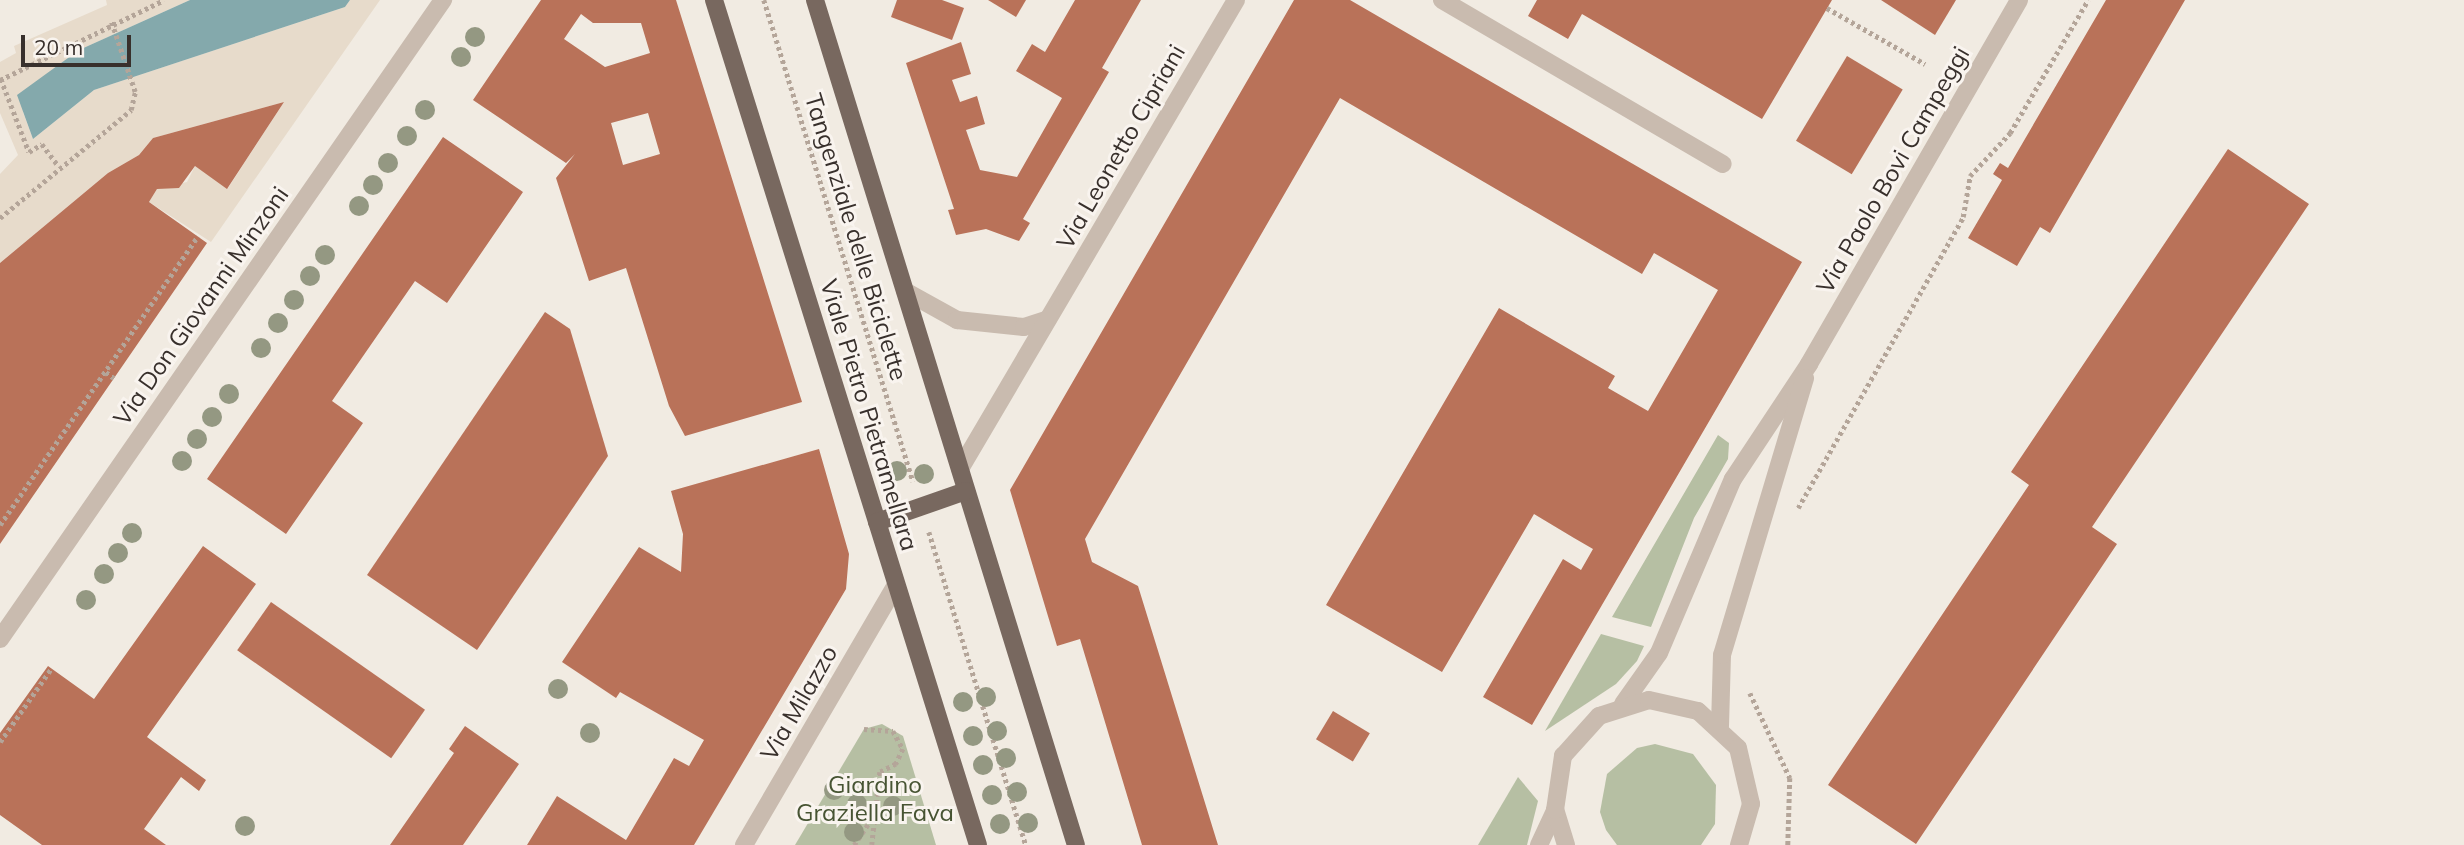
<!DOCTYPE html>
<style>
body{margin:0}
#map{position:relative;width:2464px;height:845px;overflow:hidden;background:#f1ebe2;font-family:Mulish,sans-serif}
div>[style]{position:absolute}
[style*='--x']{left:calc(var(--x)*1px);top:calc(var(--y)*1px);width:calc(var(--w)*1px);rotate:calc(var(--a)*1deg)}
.green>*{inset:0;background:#b6bfa3}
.plaza>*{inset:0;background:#e7dbcb}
.water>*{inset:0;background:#84a9ac}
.building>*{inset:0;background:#b97259;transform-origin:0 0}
.path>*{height:4.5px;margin-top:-2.25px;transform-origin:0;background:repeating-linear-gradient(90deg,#b4a599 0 3.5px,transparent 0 7px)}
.service>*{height:18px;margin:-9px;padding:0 9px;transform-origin:9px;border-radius:9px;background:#c9bbaf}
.minor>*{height:18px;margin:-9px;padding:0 9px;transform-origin:9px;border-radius:9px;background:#c9bbaf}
.tertiary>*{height:18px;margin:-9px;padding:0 9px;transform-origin:9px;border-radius:9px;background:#c9bbaf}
.primary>*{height:18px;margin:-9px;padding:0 9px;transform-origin:9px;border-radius:9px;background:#78685f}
.trees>*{width:20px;height:20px;margin:-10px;border-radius:50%;background:#949882}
span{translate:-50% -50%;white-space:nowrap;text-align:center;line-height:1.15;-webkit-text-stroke:6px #f9f4ef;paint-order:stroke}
.street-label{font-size:24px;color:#38302c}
.park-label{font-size:24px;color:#475433}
.scale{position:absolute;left:21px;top:35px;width:110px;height:32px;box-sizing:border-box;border:4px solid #38302c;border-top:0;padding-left:9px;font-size:21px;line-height:24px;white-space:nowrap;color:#38302c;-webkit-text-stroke:5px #f9f4ef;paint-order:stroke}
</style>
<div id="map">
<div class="green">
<div style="clip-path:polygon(1718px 435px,1729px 443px,1728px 459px,1694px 518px,1651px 627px,1612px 617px)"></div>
<div style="clip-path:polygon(1601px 634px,1644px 646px,1637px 661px,1616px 684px,1545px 731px)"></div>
<div style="clip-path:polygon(882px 724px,903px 736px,936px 845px,795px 845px,864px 729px)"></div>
<div style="clip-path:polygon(1655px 744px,1693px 754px,1716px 785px,1715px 824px,1701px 845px,1617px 845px,1606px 830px,1600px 812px,1607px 774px,1637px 748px)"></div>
<div style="clip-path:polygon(1518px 777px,1538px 801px,1527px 845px,1478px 845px)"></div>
</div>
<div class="plaza">
<div style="clip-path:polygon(106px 0,190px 0,79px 50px,23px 112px,33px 139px,94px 90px,345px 7px,350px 0,380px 0,211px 242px,149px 202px,157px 189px,187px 182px,195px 166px,228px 188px,284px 102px,153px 138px,139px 155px,108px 173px,0 263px,0 174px,18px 155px,0 113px,0 62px,16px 53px,14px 46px,107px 5px)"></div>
</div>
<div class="water">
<div style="clip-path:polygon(190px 0,350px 0,345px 7px,94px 90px,33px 139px,17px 95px,79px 50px)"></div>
</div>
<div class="building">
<div style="clip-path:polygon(evenodd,541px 0,676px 0,802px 402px,685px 436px,669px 406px,626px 268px,589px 281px,556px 178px,575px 154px,566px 163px,473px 100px,541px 0,581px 14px,593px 23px,641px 23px,650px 53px,605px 67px,564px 39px,581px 14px,541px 0,648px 113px,660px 154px,623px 165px,611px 123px,648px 113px)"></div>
<div style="clip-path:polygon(897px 0,942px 0,964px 8px,952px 40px,891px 17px)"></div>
<div style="clip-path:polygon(988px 0,1026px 0,1016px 17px)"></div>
<div style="clip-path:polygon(1075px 0,1141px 0,1102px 68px,1109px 72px,1023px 219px,1030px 223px,1019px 241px,986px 229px,956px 235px,948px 210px,954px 209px,906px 63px,961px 42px,971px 74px,952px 80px,960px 102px,977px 96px,985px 124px,966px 130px,980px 170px,1017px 177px,1062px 98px,1016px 71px,1032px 44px,1045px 52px)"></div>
<div style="clip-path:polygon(1294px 0,1350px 0,1802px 262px,1532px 725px,1483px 697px,1563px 559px,1581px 570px,1593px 549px,1574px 538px,1534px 514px,1442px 672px,1326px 605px,1499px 308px,1615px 376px,1608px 388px,1648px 411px,1718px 290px,1654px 253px,1642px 274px,1340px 98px,1085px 539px,1092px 562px,1138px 586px,1218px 845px,1142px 845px,1080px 639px,1057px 646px,1010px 490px)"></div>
<div style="clip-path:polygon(1537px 0,1832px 0,1762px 119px,1582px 14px,1568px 39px,1528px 16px)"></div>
<div style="clip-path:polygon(1881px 0,1956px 0,1935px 35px)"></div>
<div style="clip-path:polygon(2106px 0,2185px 0,2050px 233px,2040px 227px,2017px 266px,1968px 238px,2002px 180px,1993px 174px,2000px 163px,2008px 168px)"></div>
<div style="left:1847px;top:56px;width:65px;height:99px;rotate:31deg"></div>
<div style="clip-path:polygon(284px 102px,227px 189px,195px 166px,179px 188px,157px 189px,149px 202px,207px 243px,0 544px,0 263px,108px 173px,139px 155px,153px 138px)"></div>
<div style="clip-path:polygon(443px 137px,523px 192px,447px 303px,415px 281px,332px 401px,363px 423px,286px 534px,207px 479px)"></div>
<div style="clip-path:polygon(2228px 149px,2309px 204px,2092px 527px,2117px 544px,1916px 844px,1828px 785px,2029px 485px,2011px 472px)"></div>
<div style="clip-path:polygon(545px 312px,570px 329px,608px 456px,477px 650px,367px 575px)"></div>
<div style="clip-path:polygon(819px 449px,849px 554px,846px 589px,694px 845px,527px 845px,557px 796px,626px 840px,674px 758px,689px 766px,704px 740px,620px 692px,616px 698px,562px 662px,639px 547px,681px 572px,683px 534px,671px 491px)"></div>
<div style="clip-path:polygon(203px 546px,256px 584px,147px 737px,206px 780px,199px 791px,181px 777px,144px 829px,166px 845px,42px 845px,0 815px,0 733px,48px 666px,94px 699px)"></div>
<div style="left:271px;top:602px;width:188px;height:59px;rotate:35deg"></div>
<div style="left:1333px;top:711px;width:43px;height:33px;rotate:31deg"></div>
<div style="clip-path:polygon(465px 726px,519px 764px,463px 845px,390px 845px,454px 753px,449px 749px)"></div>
</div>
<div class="path">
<div style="--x:764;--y:0;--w:504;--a:72.79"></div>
<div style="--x:1827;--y:8;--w:113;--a:29.7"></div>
<div style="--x:1;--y:79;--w:78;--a:69"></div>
<div style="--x:29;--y:152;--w:15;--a:-32"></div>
<div style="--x:42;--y:144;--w:26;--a:53"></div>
<div style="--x:0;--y:80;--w:182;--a:-26"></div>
<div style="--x:0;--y:218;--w:170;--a:-39.5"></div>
<div style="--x:131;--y:110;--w:18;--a:-77"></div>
<div style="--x:135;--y:92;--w:75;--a:-108.7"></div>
<div style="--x:106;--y:372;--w:10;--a:37"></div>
<div style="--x:1798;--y:508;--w:335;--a:-60.4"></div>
<div style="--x:1963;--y:217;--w:42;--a:-80.3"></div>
<div style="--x:1970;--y:176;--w:59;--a:-47.1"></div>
<div style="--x:2010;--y:133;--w:154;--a:-59.6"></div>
<div style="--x:0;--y:525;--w:350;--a:-55.6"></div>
<div style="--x:929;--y:532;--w:328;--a:72.8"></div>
<div style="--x:1750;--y:693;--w:94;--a:64.8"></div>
<div style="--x:1790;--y:778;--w:67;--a:91.7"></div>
<div style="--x:864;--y:729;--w:29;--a:4"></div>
<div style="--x:893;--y:731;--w:21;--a:61"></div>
<div style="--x:903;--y:749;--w:17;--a:115"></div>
<div style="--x:896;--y:764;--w:18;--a:153"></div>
<div style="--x:880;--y:772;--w:73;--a:96.3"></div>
<div style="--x:0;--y:742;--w:89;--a:-55.1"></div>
<div style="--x:854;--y:845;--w:37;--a:-56"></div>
</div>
<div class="service">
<div style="--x:1442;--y:0;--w:325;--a:30.3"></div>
</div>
<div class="minor">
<div style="--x:905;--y:291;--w:60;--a:29.1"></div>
<div style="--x:957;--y:320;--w:67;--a:6"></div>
<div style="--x:1024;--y:327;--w:25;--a:-18"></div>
<div style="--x:960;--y:469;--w:544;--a:-59.52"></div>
<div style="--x:744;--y:845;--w:301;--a:-59.7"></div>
</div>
<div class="tertiary">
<div style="--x:0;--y:639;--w:778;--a:-55.27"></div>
<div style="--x:1623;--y:704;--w:62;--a:-54.8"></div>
<div style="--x:1659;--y:653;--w:189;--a:-67"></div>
<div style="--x:1733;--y:479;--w:138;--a:-56.5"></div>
<div style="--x:1809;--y:364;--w:420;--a:-60"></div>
<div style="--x:1720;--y:726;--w:71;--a:-88.4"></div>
<div style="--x:1722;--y:655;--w:289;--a:-73.3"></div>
<div style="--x:1539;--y:845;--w:38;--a:-65"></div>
<div style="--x:1566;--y:845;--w:37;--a:-107"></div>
<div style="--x:1555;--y:810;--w:55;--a:-81.6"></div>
<div style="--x:1563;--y:756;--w:54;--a:-48"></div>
<div style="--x:1599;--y:716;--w:52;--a:-17.7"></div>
<div style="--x:1649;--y:700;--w:50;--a:12.7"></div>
<div style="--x:1698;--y:711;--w:54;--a:42.8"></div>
<div style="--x:1738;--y:748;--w:57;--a:76.9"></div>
<div style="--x:1751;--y:804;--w:43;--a:106.3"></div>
</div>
<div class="primary">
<div style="--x:714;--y:0;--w:885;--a:72.65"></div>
<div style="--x:815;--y:0;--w:884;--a:72.84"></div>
<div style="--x:877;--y:522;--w:94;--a:-19.2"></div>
</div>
<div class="trees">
<div style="left:475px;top:37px"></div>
<div style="left:461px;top:57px"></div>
<div style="left:425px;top:110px"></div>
<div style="left:407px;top:136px"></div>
<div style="left:388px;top:163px"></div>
<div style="left:373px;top:185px"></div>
<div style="left:359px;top:206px"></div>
<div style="left:325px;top:255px"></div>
<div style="left:310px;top:276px"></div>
<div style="left:294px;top:300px"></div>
<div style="left:278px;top:323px"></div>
<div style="left:261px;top:348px"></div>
<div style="left:229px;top:394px"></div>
<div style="left:212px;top:417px"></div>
<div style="left:197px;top:439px"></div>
<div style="left:182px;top:461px"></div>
<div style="left:897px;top:471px"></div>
<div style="left:924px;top:474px"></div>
<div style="left:132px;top:533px"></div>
<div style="left:118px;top:553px"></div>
<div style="left:104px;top:574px"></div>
<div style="left:86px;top:600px"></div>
<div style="left:558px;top:689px"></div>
<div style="left:986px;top:697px"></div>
<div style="left:963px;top:702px"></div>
<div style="left:997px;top:731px"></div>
<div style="left:590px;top:733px"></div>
<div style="left:973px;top:736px"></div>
<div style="left:1006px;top:758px"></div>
<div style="left:983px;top:765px"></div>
<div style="left:834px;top:790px"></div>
<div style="left:1017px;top:792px"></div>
<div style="left:992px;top:795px"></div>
<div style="left:857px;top:804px"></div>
<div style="left:893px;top:806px"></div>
<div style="left:1028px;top:823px"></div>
<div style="left:1000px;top:824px"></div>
<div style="left:245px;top:826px"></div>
<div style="left:854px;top:832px"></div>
</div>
<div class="street-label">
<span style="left:1121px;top:147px;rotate:-60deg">Via Leonetto Cipriani</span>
<span style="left:1893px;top:170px;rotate:-60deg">Via Paolo Bovi Campeggi</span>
<span style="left:856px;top:237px;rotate:73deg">Tangenziale delle Biciclette</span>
<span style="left:201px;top:306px;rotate:-55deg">Via Don Giovanni Minzoni</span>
<span style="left:869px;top:415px;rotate:73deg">Viale Pietro Pietramellara</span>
<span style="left:799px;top:703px;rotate:-60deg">Via Milazzo</span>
</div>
<div class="park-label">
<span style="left:875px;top:799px">Giardino<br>Graziella Fava</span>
</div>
<div class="scale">20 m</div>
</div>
